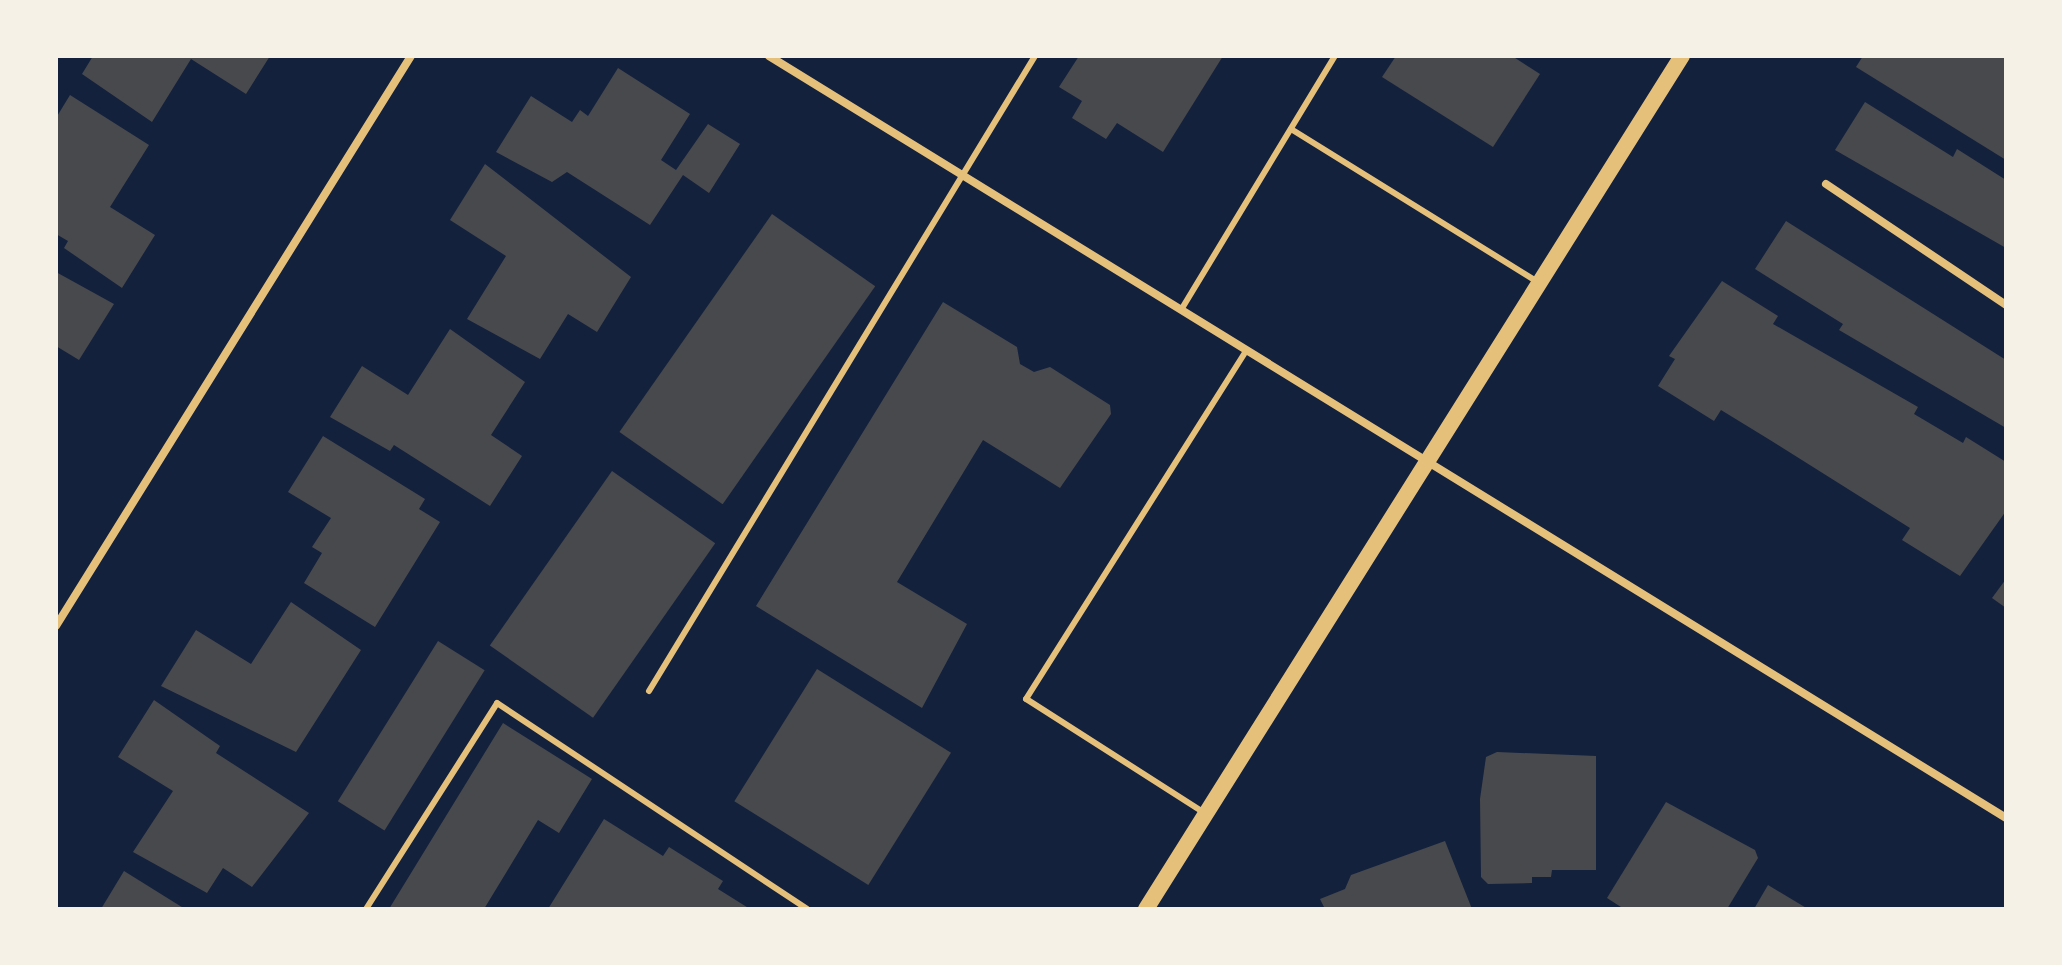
<!DOCTYPE html>
<style>
body{margin:0}
#map{position:relative;width:2062px;height:965px;overflow:hidden;background:#14213d;font-family:Quicksand,sans-serif}
div>[style]{position:absolute}
[style*='--x']{left:calc(var(--x)*1px);top:calc(var(--y)*1px);width:calc(var(--w)*1px);rotate:calc(var(--a)*1deg)}
.building>*{inset:0;background:#48494c;transform-origin:0 0}
.service>*{height:6px;margin:-3px;padding:0 3px;transform-origin:3px;border-radius:3px;background:#e5c07b}
.minor>*{height:8px;margin:-4px;padding:0 4px;transform-origin:4px;border-radius:4px;background:#e5c07b}
.secondary>*{height:16px;margin:-8px;padding:0 8px;transform-origin:8px;border-radius:8px;background:#e5c07b}
span{translate:-50% -50%;white-space:nowrap;text-align:center;line-height:1.15;-webkit-text-stroke:6px #f6f1e7;paint-order:stroke}
.frame{position:absolute;inset:0;border:58px solid #f6f1e7;pointer-events:none}
</style>
<div id="map">
<div class="building">
<div style="clip-path:polygon(93px 56px,270px 56px,246px 94px,191px 59px,152px 122px,82px 74px)"></div>
<div style="clip-path:polygon(1079px 56px,1223px 56px,1163px 152px,1117px 123px,1106px 139px,1072px 118px,1082px 101px,1059px 87px)"></div>
<div style="clip-path:polygon(1396px 56px,1512px 56px,1540px 74px,1493px 147px,1382px 77px)"></div>
<div style="clip-path:polygon(1863px 56px,2006px 56px,2006px 160px,1856px 67px)"></div>
<div style="clip-path:polygon(618px 68px,690px 114px,661px 160px,676px 170px,708px 124px,740px 144px,709px 193px,683px 175px,650px 225px,567px 172px,552px 182px,496px 152px,531px 96px,572px 122px,580px 110px,588px 116px)"></div>
<div style="clip-path:polygon(70px 95px,149px 145px,110px 207px,155px 235px,122px 288px,64px 248px,68px 241px,56px 234px,56px 118px)"></div>
<div style="clip-path:polygon(1865px 102px,1953px 157px,1957px 149px,2006px 180px,2006px 248px,1835px 150px)"></div>
<div style="clip-path:polygon(485px 164px,631px 277px,597px 332px,568px 314px,540px 359px,467px 319px,506px 256px,450px 220px)"></div>
<div style="left:772px;top:214px;width:126px;height:266px;rotate:35deg"></div>
<div style="clip-path:polygon(1786px 221px,2006px 360px,2006px 428px,1839px 330px,1843px 324px,1755px 269px)"></div>
<div style="clip-path:polygon(56px 272px,114px 304px,79px 360px,56px 346px)"></div>
<div style="clip-path:polygon(1722px 281px,1778px 316px,1773px 324px,1918px 407px,1914px 414px,1963px 443px,1966px 437px,2006px 462px,2006px 511px,1960px 576px,1902px 540px,1910px 528px,1770px 440px,1721px 410px,1714px 421px,1658px 386px,1675px 359px,1669px 356px)"></div>
<div style="clip-path:polygon(943px 302px,1017px 347px,1020px 364px,1034px 372px,1050px 367px,1110px 405px,1111px 414px,1060px 488px,983px 440px,897px 582px,967px 624px,922px 708px,756px 606px)"></div>
<div style="clip-path:polygon(450px 329px,525px 382px,491px 435px,522px 456px,490px 506px,394px 445px,390px 451px,330px 417px,362px 366px,408px 395px)"></div>
<div style="clip-path:polygon(323px 436px,425px 499px,419px 509px,440px 522px,375px 627px,304px 583px,322px 553px,312px 547px,331px 518px,288px 492px)"></div>
<div style="left:612px;top:471px;width:126px;height:213px;rotate:35deg"></div>
<div style="clip-path:polygon(2006px 579px,2006px 608px,1992px 598px)"></div>
<div style="clip-path:polygon(291px 602px,361px 650px,296px 752px,161px 686px,196px 630px,251px 664px)"></div>
<div style="left:438px;top:641px;width:55px;height:189px;rotate:32deg"></div>
<div style="left:817px;top:669px;width:158px;height:156px;rotate:32deg"></div>
<div style="clip-path:polygon(154px 700px,220px 746px,216px 753px,309px 813px,252px 887px,223px 868px,207px 893px,133px 852px,173px 791px,118px 757px)"></div>
<div style="clip-path:polygon(503px 723px,592px 779px,559px 833px,538px 820px,484px 909px,389px 909px)"></div>
<div style="clip-path:polygon(1497px 752px,1596px 756px,1596px 870px,1552px 870px,1551px 877px,1532px 877px,1532px 883px,1488px 884px,1481px 877px,1480px 799px,1486px 757px)"></div>
<div style="clip-path:polygon(1666px 802px,1755px 850px,1758px 858px,1727px 909px,1624px 909px,1607px 898px)"></div>
<div style="clip-path:polygon(604px 819px,663px 856px,669px 847px,723px 881px,718px 889px,750px 909px,548px 909px)"></div>
<div style="clip-path:polygon(1445px 841px,1472px 909px,1325px 909px,1320px 899px,1345px 889px,1351px 875px)"></div>
<div style="clip-path:polygon(124px 871px,185px 909px,101px 909px)"></div>
<div style="clip-path:polygon(1768px 885px,1808px 909px,1754px 909px)"></div>
</div>
<div class="service">
<div style="--x:1291;--y:129;--w:291;--a:31.8"></div>
<div style="--x:1181;--y:310;--w:297;--a:-58.8"></div>
<div style="--x:649;--y:691;--w:743;--a:-58.71"></div>
<div style="--x:1203;--y:812;--w:210;--a:-147.4"></div>
<div style="--x:1026;--y:699;--w:412;--a:-57.7"></div>
<div style="--x:366;--y:909;--w:244;--a:-57.5"></div>
<div style="--x:497;--y:703;--w:372;--a:33.6"></div>
</div>
<div class="minor">
<div style="--x:769;--y:56;--w:1453;--a:31.63"></div>
<div style="--x:1826;--y:184;--w:217;--a:33.9"></div>
<div style="--x:56;--y:626;--w:672;--a:-58.09"></div>
</div>
<div class="secondary">
<div style="--x:1146;--y:909;--w:1007;--a:-57.86"></div>
</div>
<div class="frame"></div>
</div>
